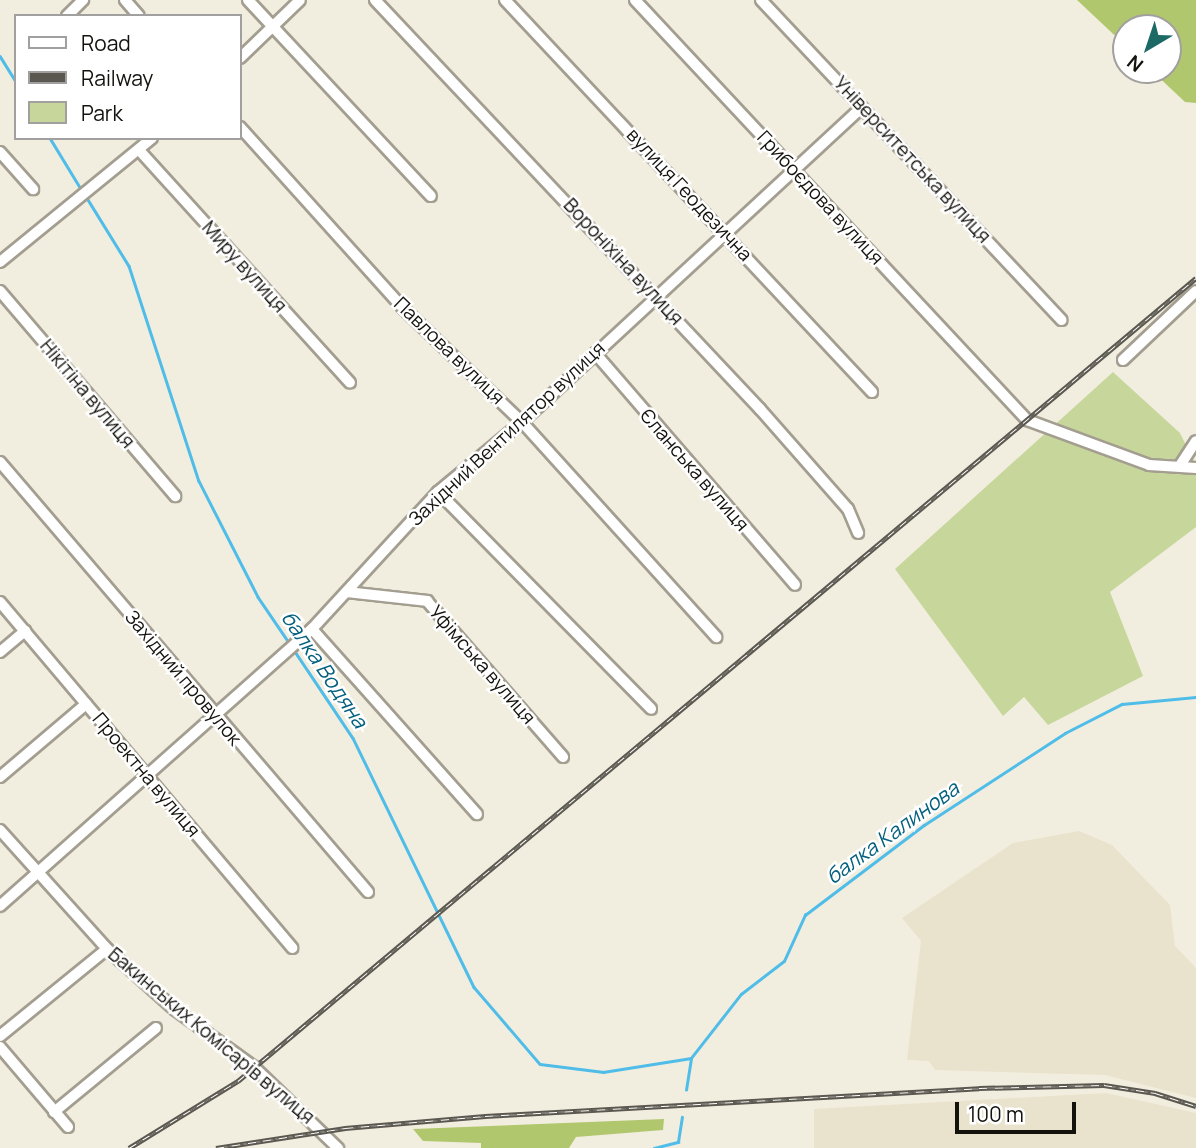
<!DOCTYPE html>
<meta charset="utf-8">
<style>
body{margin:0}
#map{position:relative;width:1196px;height:1148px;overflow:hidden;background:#f2eedf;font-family:Manrope,sans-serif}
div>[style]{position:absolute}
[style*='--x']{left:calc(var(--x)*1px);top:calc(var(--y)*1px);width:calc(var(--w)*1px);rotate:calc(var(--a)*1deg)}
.built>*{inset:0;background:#e9e2cc}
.green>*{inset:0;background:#c7d79c}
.forest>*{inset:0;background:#b1c76e}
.stream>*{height:2.5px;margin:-1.25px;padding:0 1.25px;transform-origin:1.25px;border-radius:1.25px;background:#50bde9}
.roads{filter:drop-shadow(2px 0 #a39e90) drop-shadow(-2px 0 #a39e90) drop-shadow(0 2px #a39e90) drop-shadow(0 -2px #a39e90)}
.minor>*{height:10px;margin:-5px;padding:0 5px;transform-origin:5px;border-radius:5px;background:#fff}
.rail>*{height:5px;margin-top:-2.5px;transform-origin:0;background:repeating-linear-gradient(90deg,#fff 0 8px,#5a5850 0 16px);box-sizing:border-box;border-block:2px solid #5a5850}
span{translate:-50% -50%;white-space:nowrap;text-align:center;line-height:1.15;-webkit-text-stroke:5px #fff;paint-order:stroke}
.street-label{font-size:19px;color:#13120d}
.water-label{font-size:21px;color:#04607e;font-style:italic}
.legend{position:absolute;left:14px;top:14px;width:228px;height:126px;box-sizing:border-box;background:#fff;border:2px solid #a1a09e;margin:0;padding:9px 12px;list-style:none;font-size:21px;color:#13120d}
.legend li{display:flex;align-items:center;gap:14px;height:35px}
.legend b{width:35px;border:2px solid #a1a09e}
.north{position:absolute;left:1112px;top:14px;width:70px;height:70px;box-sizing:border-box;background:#fff;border:2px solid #a1a09e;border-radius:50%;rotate:219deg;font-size:19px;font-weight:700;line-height:28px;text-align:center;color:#13120d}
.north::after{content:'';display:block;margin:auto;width:24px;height:32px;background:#1d6966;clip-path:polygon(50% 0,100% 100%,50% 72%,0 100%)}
.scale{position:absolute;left:955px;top:1102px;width:121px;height:32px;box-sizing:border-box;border:4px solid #13120d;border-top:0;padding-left:9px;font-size:21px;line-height:24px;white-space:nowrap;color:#13120d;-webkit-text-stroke:5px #fff;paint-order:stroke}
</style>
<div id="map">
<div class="built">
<div style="clip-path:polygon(1079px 831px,1112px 845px,1170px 905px,1175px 946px,1196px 968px,1196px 1098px,1105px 1075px,935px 1070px,929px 1061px,907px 1060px,921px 941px,902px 918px,1013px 843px)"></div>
<div style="clip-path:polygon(1106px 1093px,1196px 1113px,1196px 1148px,814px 1148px,814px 1109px)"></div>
</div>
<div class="green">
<div style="clip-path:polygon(1113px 372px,1180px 433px,1196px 466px,1196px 527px,1110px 592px,1143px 676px,1048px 725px,1024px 697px,1003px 716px,895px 569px)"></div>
</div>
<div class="forest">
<div style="clip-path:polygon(1077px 0,1196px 0,1196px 103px,1185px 102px,1151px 70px,1168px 70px,1168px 28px,1126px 28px,1126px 46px)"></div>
<div style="clip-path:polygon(664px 1119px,663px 1130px,576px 1137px,569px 1148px,481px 1148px,481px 1143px,423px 1141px,413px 1129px)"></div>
</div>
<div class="stream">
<div style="--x:0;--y:56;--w:31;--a:58"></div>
<div style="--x:50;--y:138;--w:60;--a:58.7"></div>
<div style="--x:87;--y:198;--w:80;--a:58.3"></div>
<div style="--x:129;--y:266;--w:226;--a:72"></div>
<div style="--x:199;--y:481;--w:130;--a:63"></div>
<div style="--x:258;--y:597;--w:57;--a:55.8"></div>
<div style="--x:294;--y:650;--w:106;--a:56.2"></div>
<div style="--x:353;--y:738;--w:277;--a:64.1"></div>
<div style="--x:474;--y:987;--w:101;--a:49.4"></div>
<div style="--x:540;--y:1064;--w:64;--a:7.2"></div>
<div style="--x:603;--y:1072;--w:89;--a:-9"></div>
<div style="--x:686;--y:1090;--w:32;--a:-81"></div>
<div style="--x:691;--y:1058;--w:81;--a:-52"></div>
<div style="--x:741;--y:994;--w:54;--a:-37.5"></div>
<div style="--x:784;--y:961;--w:51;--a:-65.5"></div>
<div style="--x:805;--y:915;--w:149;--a:-37.1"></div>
<div style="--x:924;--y:825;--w:168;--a:-33.1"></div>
<div style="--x:1065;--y:733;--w:64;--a:-27"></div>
<div style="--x:1122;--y:704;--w:74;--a:-5.4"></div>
<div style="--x:654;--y:1148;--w:25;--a:-14"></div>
<div style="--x:678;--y:1142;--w:25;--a:-81"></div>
</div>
<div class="roads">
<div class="minor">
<div style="--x:125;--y:0;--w:21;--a:49"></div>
<div style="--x:248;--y:0;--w:268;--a:47"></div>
<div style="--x:375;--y:0;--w:562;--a:46.73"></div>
<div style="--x:760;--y:409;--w:133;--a:48.7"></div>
<div style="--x:848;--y:509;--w:26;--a:67"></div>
<div style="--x:505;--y:0;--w:537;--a:46.89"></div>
<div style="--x:635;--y:0;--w:575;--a:46.97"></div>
<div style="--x:1027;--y:420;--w:130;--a:20.2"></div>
<div style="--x:1149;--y:465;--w:47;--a:3.7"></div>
<div style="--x:761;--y:0;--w:439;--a:46.8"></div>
<div style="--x:67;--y:16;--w:23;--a:-45"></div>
<div style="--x:240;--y:58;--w:83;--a:-44"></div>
<div style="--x:240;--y:127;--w:245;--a:48"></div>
<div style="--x:404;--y:309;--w:163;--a:43.8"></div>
<div style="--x:522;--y:422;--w:290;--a:47.9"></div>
<div style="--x:139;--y:150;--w:314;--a:47.8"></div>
<div style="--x:0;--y:152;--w:50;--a:48.3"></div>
<div style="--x:0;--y:262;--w:196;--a:-39.2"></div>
<div style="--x:0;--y:291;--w:270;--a:49.5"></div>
<div style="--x:595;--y:353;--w:306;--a:49.2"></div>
<div style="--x:1123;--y:360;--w:100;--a:-43.4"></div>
<div style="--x:0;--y:462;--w:566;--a:49.44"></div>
<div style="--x:1181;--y:464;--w:27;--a:-57"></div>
<div style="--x:438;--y:492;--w:304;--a:45.5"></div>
<div style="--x:347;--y:592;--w:81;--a:6.4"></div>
<div style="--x:427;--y:601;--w:207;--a:48.9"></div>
<div style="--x:0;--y:602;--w:453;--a:49.8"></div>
<div style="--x:312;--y:629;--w:248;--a:48.3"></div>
<div style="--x:0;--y:652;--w:33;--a:-40"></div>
<div style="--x:0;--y:777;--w:113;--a:-40.3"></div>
<div style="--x:0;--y:830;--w:160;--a:48"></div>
<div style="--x:107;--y:949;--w:90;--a:41.8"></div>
<div style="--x:174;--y:1009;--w:99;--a:35.9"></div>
<div style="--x:254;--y:1067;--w:117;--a:44"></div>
<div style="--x:0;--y:906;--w:417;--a:-41.6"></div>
<div style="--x:312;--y:629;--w:186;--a:-47.4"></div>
<div style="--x:438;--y:492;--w:109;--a:-39.8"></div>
<div style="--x:522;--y:422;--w:463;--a:-42.8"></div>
<div style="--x:0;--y:1036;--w:138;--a:-39.1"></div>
<div style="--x:0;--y:1047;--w:105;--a:49.6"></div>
<div style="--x:54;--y:1112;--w:132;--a:-39.5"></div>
</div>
</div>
<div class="rail">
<div style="--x:129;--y:1148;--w:128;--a:-31.6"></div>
<div style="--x:238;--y:1081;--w:1250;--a:-39.97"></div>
<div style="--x:216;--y:1148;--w:131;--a:-8.8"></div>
<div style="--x:345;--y:1128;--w:141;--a:-4.9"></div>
<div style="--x:485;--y:1116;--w:495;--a:-3.2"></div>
<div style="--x:979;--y:1088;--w:125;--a:-1.4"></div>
<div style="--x:1104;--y:1085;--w:52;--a:8.9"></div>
<div style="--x:1155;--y:1093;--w:43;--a:17.6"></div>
</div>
<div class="street-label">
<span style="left:912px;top:160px;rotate:47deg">Університетська вулиця</span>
<span style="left:689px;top:195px;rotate:47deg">вулиця Геодезична</span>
<span style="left:820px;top:198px;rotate:47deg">Грибоєдова вулиця</span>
<span style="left:623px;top:262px;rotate:47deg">Вороніхіна вулиця</span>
<span style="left:244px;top:267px;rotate:48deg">Миру вулиця</span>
<span style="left:449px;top:351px;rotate:44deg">Павлова вулиця</span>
<span style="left:87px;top:394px;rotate:50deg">Нікітіна вулиця</span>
<span style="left:507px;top:434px;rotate:-43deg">Західний Вентилятор вулиця</span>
<span style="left:694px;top:470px;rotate:49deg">Єланська вулиця</span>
<span style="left:482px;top:665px;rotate:49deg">Уфімська вулиця</span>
<span style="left:183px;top:678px;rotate:50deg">Західний провулок</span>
<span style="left:146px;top:775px;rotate:50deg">Проектна вулиця</span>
<span style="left:211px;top:1036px;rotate:40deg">Бакинських Комісарів вулиця</span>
</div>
<div class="water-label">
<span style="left:325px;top:669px;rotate:56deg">балка Водяна</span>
<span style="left:892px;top:832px;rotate:-36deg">балка Калинова</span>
</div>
<ul class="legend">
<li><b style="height:9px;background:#fff"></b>Road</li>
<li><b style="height:9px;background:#5a5850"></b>Railway</li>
<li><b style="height:19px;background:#c7d79c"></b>Park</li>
</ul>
<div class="north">N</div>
<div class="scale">100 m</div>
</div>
